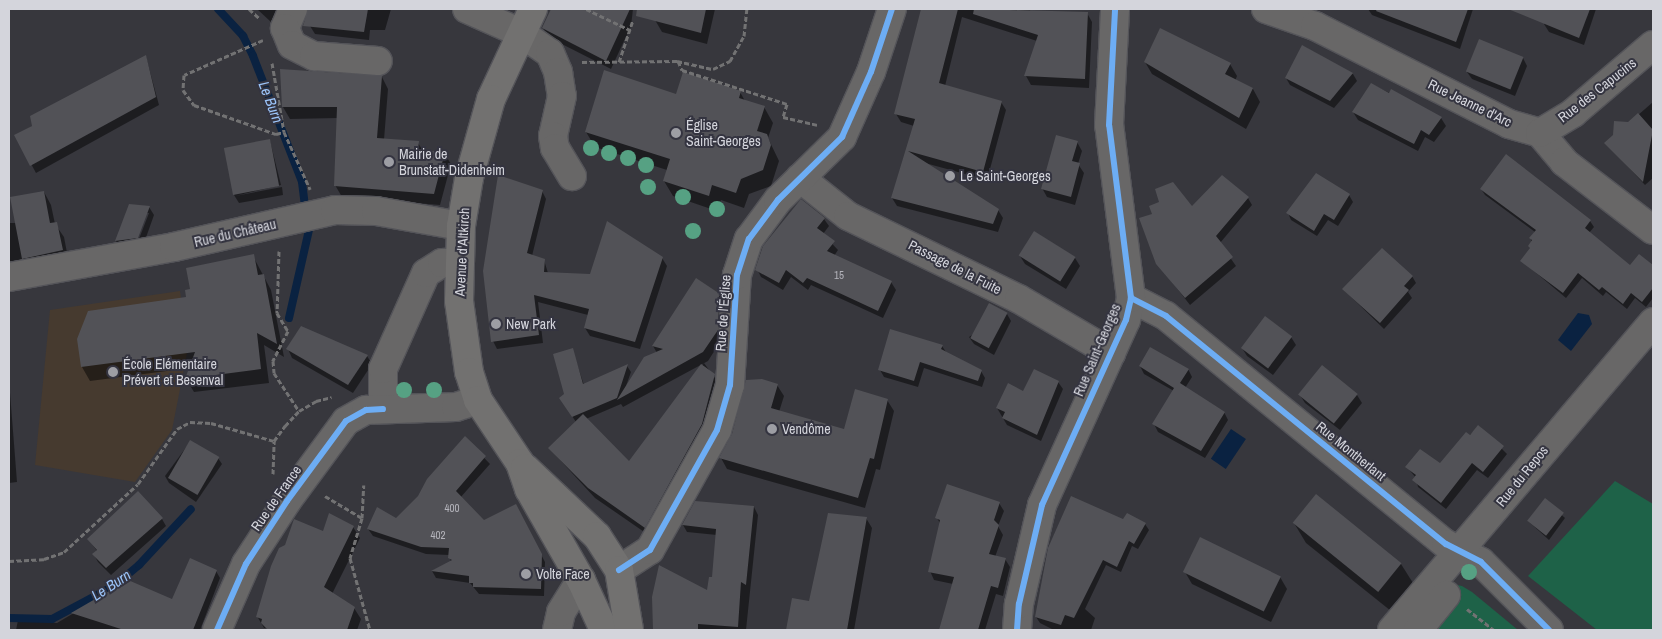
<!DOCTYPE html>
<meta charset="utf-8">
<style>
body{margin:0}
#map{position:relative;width:1662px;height:639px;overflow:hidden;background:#37373d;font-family:"Archivo Narrow",sans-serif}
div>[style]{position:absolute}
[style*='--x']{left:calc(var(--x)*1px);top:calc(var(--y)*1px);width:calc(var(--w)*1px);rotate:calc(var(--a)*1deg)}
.education>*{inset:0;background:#463a2f}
.green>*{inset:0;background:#1e6248}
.water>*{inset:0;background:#0a2241;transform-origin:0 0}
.shadow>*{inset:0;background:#0007}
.stream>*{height:8px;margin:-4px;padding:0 4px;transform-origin:4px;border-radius:4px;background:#0a2241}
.building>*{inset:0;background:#525257;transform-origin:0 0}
.path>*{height:3px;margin-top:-1.5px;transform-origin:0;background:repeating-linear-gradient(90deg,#727273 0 5px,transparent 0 7.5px)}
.roads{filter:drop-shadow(1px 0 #545459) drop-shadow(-1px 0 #545459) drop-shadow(0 1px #545459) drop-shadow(0 -1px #545459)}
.minor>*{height:28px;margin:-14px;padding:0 14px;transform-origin:14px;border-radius:14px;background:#686767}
.major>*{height:28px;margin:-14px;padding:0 14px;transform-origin:14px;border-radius:14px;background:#727170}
.cycleway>*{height:6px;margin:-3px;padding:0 3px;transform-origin:3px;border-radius:3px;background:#6dadf4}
.trees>*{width:16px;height:16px;margin:-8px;border-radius:50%;background:#56a183}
.dots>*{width:14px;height:14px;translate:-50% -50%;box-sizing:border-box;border:2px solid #343440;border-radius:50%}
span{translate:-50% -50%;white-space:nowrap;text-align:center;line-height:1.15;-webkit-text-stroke:4px #343440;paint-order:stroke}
.number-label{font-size:11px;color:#b4b4bb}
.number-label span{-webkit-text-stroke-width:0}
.street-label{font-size:14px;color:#d4d5dc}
.poi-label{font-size:14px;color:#d4d5dc}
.left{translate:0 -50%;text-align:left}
.water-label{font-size:15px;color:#9bc4f9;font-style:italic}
.frame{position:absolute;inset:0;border:10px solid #d4d5dc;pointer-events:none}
</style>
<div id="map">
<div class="education">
<div style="clip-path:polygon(180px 291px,188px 348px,172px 430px,135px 482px,35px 465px,50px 310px)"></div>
</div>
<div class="green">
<div style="clip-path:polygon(1615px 481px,1653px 504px,1653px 630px,1597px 630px,1528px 576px)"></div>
<div style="clip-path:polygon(1447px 583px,1462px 586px,1472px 592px,1518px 630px,1406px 630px)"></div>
</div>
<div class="water">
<div style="clip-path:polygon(1578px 313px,1589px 315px,1592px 324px,1571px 351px,1558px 340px)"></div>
<div style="left:1231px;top:429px;width:18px;height:36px;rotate:34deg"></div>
</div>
<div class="shadow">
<div style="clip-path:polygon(257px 9px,284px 9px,271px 22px)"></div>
<div style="clip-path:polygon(312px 9px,391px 9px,385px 30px,370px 30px,369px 40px,315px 34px,310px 26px)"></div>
<div style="clip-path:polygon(553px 9px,633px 9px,631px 26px,611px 69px,548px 37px,543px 28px)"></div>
<div style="clip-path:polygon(658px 9px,715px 9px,707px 44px,662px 32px,655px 20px)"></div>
<div style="clip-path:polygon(922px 9px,1031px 9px,1030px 11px,1087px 13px,1092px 22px,1089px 88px,1031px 85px,1026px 76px,1037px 41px,962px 17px,945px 86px,1001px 102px,1006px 110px,987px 180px,925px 163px,998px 210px,1003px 218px,998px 232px,897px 206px,892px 198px,914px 126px,901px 122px,896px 114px)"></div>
<div style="clip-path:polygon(1368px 9px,1473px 9px,1460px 49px,1372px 15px)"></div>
<div style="clip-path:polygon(1550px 9px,1596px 9px,1584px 45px,1549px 32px,1544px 24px)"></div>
<div style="clip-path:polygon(1480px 41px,1523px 58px,1527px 66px,1515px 96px,1472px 79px,1467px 72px)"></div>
<div style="clip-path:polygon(1303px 46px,1353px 74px,1357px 81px,1334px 108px,1290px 85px,1286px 78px)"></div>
<div style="clip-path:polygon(146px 57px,159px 105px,36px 173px,16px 136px)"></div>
<div style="clip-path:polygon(1145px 62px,1230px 64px,1237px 76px,1235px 81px,1253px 89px,1260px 102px,1246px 129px,1152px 74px)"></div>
<div style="clip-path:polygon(282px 71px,382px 77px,388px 89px,384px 140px,418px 143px,423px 151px,444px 153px,451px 164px,440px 205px,342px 197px,335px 185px,338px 118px,290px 119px,283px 107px)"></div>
<div style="clip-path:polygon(1371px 84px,1441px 118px,1446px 126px,1434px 142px,1425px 137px,1418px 151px,1358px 120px,1353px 112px)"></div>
<div style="clip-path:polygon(740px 92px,745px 101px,764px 107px,773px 123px,768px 138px,779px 161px,771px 186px,749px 194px,744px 208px,721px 200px,717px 211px,673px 196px,664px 181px,667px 170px,595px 147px,586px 132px,677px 95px)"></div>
<div style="clip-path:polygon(1653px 102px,1653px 178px,1645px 185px,1606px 143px)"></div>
<div style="clip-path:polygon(270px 141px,281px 185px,235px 196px,282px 187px,283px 195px,239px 203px,234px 195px)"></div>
<div style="clip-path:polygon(1077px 142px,1082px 151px,1078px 164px,1084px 173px,1075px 205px,1047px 197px,1042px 188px)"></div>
<div style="clip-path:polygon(1317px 175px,1349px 195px,1353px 202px,1338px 226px,1328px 220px,1317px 236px,1291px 220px,1288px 213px)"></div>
<div style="clip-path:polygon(1481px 189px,1590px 221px,1594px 227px,1589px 233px,1630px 266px,1639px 256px,1653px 267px,1653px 298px,1646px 307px,1635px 298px,1627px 309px,1606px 292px,1603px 296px,1582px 278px,1566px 298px,1522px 261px,1531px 249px,1531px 238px,1535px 232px,1485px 195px)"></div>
<div style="clip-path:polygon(542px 191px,546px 199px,532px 256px,544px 260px,548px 273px,591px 275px,662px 258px,667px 266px,640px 349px,590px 336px,585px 328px,588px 315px,538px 302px,543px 343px,497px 349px,493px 341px)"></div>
<div style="clip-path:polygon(44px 192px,51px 205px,55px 224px,64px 237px,69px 263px,17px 274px,9px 262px,9px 223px,17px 223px)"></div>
<div style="clip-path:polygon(1248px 198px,1252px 205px,1220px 243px,1236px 266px,1190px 305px,1157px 263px,1153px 214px,1161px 203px,1192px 208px)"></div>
<div style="clip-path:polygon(evenodd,130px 205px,149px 207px,154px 215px,143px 246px,121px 249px,116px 241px,130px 205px,146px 213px,149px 213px,137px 244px,135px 243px,146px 213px)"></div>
<div style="clip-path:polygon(824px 219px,829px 226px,823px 234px,838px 250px,834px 256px,891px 282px,896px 290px,883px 318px,811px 285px,808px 290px,791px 277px,783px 290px,761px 277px,757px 269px)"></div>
<div style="clip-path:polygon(253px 256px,271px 290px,284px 357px,264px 345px,269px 383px,194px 392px,186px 379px,190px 368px,90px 381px,82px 367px,79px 339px,188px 298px,192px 290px)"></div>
<div style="clip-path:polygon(1020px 256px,1075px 258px,1080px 266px,1066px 289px,1025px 264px)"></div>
<div style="clip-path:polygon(1412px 276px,1416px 283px,1408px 292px,1412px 298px,1384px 329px,1343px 289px)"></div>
<div style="clip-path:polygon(719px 295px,724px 303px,722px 339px,708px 361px,623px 407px,621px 404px,586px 419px,629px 463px,704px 363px,720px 385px,707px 434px,650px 536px,595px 498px,549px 448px,576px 422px,564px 404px,572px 349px,584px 385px,627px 366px,631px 372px,626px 386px,657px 353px,653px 346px)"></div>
<div style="clip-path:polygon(1007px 314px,1011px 321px,994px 355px,974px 344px,969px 337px)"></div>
<div style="clip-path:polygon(1291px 337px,1296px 345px,1273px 375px,1247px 356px,1242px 348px)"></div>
<div style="clip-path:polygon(942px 346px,946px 352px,981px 371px,985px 378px,982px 387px,924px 368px,918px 387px,884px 377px,880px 370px)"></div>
<div style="clip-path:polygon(288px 349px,367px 356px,372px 364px,353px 393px,292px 358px)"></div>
<div style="clip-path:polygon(1140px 366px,1188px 369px,1192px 377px,1185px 388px,1224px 412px,1228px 420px,1205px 458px,1158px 432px,1154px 424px,1174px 391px,1144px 374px)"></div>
<div style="clip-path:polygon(9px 380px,17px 482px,9px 483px)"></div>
<div style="clip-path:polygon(1058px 382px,1063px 389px,1041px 441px,1007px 425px,997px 408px,1024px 392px)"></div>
<div style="clip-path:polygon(777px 385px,784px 396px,779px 412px,845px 431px,887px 400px,894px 411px,880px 470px,876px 469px,865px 508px,727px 469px,721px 458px)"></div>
<div style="clip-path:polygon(1300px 395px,1357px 395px,1362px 403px,1340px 430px,1305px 403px)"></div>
<div style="clip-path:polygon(1479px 426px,1507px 454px,1488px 478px,1477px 470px,1446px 509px,1418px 487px,1416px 478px,1407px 467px,1440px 464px)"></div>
<div style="clip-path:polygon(465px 438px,490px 464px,460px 498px,484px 522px,519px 513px,545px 562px,544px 596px,479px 594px,470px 583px,436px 578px,432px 571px,451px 562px,449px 555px,426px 554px,373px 536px,368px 529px,396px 519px,419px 497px)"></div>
<div style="clip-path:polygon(190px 442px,218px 458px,222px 464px,196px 502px,169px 483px,165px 476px)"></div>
<div style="clip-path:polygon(1316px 496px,1401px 564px,1413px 583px,1391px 611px,1306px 543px,1294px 523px)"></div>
<div style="clip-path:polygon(1545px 500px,1565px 518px,1549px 540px,1528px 521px)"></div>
<div style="clip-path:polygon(999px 503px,1004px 511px,998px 526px,1003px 535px,995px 557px,1005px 559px,1010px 567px,1003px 596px,996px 594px,985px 630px,940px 630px,953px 584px,934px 580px,930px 571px,941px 525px,937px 518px)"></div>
<div style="clip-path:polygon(754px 507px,758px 515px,746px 630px,654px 630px,654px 597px,708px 592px,713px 579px,717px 535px,687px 532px,683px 525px)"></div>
<div style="clip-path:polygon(866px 518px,872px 528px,854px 630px,787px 630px,793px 599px,810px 602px)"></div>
<div style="clip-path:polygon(162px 519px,166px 526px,111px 575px,98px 562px,94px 555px,97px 551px,89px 540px)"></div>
<div style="clip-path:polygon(1123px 521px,1145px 524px,1149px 530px,1138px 549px,1132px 546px,1121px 572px,1106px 565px,1085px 609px,1095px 618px,1091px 630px,1054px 630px,1040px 623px,1036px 617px)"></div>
<div style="clip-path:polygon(353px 527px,360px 538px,332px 594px,354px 608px,361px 619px,357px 630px,264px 628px,257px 616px,323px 533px)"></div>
<div style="clip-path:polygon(216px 571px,220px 578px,200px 630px,16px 630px,18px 620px,57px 623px,128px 581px,173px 601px)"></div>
<div style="clip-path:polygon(1185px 572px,1280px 577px,1287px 589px,1271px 622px,1192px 584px)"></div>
</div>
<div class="stream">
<div style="--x:218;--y:9;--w:37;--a:47"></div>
<div style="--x:243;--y:36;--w:22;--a:63"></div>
<div style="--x:253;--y:56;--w:135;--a:68.7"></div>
<div style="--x:302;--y:182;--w:23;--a:83"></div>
<div style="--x:289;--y:318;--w:90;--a:-77.2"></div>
<div style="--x:9;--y:618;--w:43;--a:1.3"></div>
<div style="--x:52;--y:619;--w:70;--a:-28"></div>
<div style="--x:114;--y:586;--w:33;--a:-40"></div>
<div style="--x:139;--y:565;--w:76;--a:-47.1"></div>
</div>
<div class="building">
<div style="clip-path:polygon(308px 9px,368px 9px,364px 32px,303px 26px)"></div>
<div style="clip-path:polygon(551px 9px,630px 9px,606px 61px,542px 28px)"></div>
<div style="clip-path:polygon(637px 9px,706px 9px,701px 33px,636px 16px)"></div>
<div style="clip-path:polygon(921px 9px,958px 9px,939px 83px,1002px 101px,983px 172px,908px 151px,999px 209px,993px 224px,891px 198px,915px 119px,894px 114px)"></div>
<div style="clip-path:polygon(974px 9px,1088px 12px,1085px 79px,1024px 76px,1038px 35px,973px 14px)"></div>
<div style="clip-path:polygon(1377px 9px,1468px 9px,1456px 42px,1376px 11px)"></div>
<div style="clip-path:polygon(1508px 9px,1590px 9px,1579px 38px)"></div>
<div style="clip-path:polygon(1160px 28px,1231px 63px,1225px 74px,1253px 88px,1239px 118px,1144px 62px)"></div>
<div style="left:1479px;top:39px;width:48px;height:35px;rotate:22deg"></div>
<div style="clip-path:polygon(1302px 45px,1353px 73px,1330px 101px,1285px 78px)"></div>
<div style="clip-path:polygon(146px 55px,156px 97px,30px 166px,14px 135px,32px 126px,30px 116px)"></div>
<div style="clip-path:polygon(280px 69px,382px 76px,377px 138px,419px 141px,418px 150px,445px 152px,434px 194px,334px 186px,337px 107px,282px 107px)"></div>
<div style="clip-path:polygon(604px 70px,676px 94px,683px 72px,741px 91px,739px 98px,765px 106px,757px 131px,767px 134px,771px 145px,763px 170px,741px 179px,736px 193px,712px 185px,709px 196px,663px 181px,670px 159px,585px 132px)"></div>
<div style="clip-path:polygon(1371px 83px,1389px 93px,1391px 89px,1442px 117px,1429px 135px,1421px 130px,1414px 144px,1352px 112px)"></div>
<div style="clip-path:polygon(1638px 113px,1653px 130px,1643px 182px,1604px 143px,1613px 135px,1614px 121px,1628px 122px)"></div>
<div style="clip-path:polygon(1056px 135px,1078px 141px,1072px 161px,1080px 163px,1071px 197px,1041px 189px)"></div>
<div style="left:270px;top:139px;width:48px;height:47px;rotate:79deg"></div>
<div style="clip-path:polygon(1506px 154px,1591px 220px,1585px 228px,1630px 265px,1639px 254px,1653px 265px,1653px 288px,1642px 302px,1631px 293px,1623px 304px,1602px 287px,1599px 290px,1578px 273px,1563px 293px,1520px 261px,1530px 248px,1528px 246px,1532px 240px,1529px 238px,1536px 230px,1480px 189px)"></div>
<div style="clip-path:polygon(1316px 173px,1350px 194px,1334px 220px,1324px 214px,1314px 231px,1286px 213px)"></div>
<div style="clip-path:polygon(498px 175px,543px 190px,527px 253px,545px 259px,544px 272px,590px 274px,607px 221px,663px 257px,635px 342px,584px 328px,589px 309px,534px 295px,539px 335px,491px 342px,483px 271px)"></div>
<div style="clip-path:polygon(1222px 175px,1249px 197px,1216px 236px,1233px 257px,1185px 298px,1156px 264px,1139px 218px,1152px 214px,1149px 206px,1159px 202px,1155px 189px,1173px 182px,1192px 206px)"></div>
<div style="clip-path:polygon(44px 191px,50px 223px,57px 222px,63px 250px,22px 259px,10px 197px)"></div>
<div style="clip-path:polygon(801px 199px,825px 218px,817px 228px,835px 241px,827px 251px,892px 281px,878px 311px,807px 278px,803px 283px,786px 270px,779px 283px,755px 270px,763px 246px)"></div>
<div style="clip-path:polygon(129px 204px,150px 206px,138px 238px,115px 241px)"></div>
<div style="left:1034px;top:231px;width:49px;height:29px;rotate:32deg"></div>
<div style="clip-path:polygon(1382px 248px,1413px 276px,1404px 286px,1409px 290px,1380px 323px,1342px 289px)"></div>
<div style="clip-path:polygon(254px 254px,258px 275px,264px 274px,277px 344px,257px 333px,261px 369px,185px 379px,195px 352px,81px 367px,77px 339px,88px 311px,186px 297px,185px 290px,190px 289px,186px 268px)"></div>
<div style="clip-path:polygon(696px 278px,720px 294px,716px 304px,719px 306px,718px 330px,703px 352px,617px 400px,644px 357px,663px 349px,652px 346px)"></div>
<div style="left:989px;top:303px;width:21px;height:40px;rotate:28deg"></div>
<div style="left:1265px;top:316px;width:34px;height:40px;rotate:37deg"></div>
<div style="clip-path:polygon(301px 326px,368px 355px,348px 385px,286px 349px)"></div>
<div style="clip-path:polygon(890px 329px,943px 345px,941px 349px,982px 370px,978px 381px,920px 362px,914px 381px,878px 370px)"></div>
<div style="clip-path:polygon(1150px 347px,1189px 369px,1180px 383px,1225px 412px,1201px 451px,1152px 424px,1174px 388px,1139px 366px)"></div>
<div style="clip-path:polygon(573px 348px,583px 384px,628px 364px,617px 398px,572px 417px,559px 398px,564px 394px,553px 354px)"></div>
<div style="clip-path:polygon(701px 364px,715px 374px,702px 424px,645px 528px,588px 488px,548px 448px,583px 414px,629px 461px)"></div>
<div style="left:1322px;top:365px;width:46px;height:38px;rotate:39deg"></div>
<div style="clip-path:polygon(1034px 369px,1059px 381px,1037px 435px,1002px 418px,1005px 412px,996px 408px,1008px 383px,1023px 391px)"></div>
<div style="clip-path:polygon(762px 379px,778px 384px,771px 408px,844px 429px,855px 389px,888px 399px,874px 459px,870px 458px,858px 498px,719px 458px,732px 434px,746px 380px)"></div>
<div style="clip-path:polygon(1478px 425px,1504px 446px,1483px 472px,1472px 463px,1441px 503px,1412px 480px,1416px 475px,1405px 467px,1420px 449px,1440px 463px,1466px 432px,1470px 435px)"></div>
<div style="clip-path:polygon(465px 436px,486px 456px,456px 491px,484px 520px,516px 504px,542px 554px,541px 589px,473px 587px,473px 583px,469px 583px,469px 576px,431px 571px,452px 560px,448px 558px,449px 548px,421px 547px,367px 529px,377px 507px,396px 518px,418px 496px,427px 479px)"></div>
<div style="left:190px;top:440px;width:34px;height:44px;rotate:30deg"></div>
<div style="clip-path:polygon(947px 484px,1000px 502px,994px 520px,999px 525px,989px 554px,1006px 558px,998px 588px,991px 586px,978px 630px,939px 630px,954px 577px,928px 572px,940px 520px,935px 518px)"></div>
<div style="clip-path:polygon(138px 491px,163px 518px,106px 568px,92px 554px,97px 550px,87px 539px)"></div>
<div style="left:1316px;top:494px;width:110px;height:37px;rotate:39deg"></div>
<div style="clip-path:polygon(1071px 496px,1123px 519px,1127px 513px,1146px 523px,1134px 544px,1129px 541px,1117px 567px,1103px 560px,1074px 618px,1065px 615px,1061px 625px,1035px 617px,1048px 548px)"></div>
<div style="left:1545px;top:498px;width:24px;height:29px;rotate:38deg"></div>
<div style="clip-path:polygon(695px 501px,754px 506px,746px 585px,741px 582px,738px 627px,698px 624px,698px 630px,653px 630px,652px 597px,659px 565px,707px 590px,709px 577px,712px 577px,716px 529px,682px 525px)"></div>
<div style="clip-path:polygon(329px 513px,354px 526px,324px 587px,355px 607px,347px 630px,268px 630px,261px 623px,262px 619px,256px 617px,271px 566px,279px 548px,285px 545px,294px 519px,323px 531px)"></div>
<div style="clip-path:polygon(828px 513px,867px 517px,847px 630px,786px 630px,792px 598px,809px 601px)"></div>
<div style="left:1200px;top:537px;width:90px;height:39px;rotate:26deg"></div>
<div style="clip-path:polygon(190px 558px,217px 570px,193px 630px,124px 630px,71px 613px,128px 580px,172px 599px)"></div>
</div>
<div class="path">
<div style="--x:249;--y:9;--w:13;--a:42"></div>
<div style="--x:586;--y:9;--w:49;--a:25.5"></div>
<div style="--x:263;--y:40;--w:86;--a:156.1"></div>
<div style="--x:184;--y:75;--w:15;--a:94"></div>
<div style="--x:183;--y:90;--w:19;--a:54"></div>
<div style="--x:194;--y:105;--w:87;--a:19.5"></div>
<div style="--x:276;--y:134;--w:8;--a:-14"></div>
<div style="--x:678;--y:61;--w:10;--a:66"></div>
<div style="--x:682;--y:70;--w:110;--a:17.9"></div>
<div style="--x:787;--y:104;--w:14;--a:107"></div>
<div style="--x:783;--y:117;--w:35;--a:13"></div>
<div style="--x:582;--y:62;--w:95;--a:-0.6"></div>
<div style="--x:677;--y:61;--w:37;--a:13"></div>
<div style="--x:713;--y:69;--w:19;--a:-25"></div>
<div style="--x:730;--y:61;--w:29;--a:-61"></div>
<div style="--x:744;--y:36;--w:27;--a:-84"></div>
<div style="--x:619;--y:62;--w:44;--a:-71.6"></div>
<div style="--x:272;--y:63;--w:70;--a:80.1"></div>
<div style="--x:284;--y:132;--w:63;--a:65.5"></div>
<div style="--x:279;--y:251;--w:62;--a:91.8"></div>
<div style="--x:277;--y:313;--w:21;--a:59"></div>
<div style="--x:288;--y:331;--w:34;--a:117"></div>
<div style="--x:273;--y:361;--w:12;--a:85"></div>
<div style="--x:274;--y:373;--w:45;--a:56.7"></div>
<div style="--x:273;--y:474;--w:33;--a:-88"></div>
<div style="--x:274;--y:441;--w:19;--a:-54"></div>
<div style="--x:285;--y:426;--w:21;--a:-47"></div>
<div style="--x:299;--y:411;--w:20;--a:-30"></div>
<div style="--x:316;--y:401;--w:16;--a:-14"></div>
<div style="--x:325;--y:496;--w:43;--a:30.7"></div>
<div style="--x:362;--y:518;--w:42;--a:106.7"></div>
<div style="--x:350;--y:558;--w:75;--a:74.5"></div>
<div style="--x:362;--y:518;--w:33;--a:-87"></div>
<div style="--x:9;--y:561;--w:35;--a:-3"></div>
<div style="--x:44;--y:559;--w:21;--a:-19"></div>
<div style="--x:64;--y:552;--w:100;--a:-42.6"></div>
<div style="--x:138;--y:484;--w:67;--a:-54.7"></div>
<div style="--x:177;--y:429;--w:15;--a:-28"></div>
<div style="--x:190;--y:422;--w:21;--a:3"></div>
<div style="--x:211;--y:423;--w:66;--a:15.9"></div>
<div style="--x:1467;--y:609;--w:34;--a:38"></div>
</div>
<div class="roads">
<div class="minor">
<div style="--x:293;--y:9;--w:21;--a:113"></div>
<div style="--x:285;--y:28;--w:18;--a:68"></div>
<div style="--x:292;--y:45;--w:25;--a:27"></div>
<div style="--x:314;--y:56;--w:64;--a:4.5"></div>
<div style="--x:467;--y:9;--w:59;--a:24"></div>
<div style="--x:521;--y:33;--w:35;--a:35"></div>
<div style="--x:550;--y:53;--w:21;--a:67"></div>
<div style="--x:558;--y:72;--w:24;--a:81"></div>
<div style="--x:562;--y:96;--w:41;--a:102.7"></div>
<div style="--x:553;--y:136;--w:12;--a:81"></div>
<div style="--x:555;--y:148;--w:33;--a:59"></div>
<div style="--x:1266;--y:9;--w:52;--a:19.1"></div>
<div style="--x:1315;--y:26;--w:217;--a:26.8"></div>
<div style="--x:1509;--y:124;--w:32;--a:16"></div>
<div style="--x:1540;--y:133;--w:38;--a:50"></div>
<div style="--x:1564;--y:162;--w:112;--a:37.4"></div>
<div style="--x:1540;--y:133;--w:39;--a:-31"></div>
<div style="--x:1573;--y:113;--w:105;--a:-40.4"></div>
<div style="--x:800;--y:178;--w:61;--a:38.4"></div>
<div style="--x:848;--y:216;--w:190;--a:25.9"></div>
<div style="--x:1019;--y:299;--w:107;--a:30.4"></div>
<div style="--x:9;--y:277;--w:168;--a:-10.3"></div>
<div style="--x:174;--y:247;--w:165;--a:-12.9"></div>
<div style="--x:335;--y:210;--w:41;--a:1.4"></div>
<div style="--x:376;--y:211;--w:86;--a:10"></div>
<div style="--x:1131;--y:298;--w:39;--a:27"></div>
<div style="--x:1166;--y:316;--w:361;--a:39.2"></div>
<div style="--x:1446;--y:544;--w:39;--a:27"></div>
<div style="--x:1481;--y:562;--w:96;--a:45"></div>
<div style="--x:383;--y:409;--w:40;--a:-90"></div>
<div style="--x:383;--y:369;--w:105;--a:-65.9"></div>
<div style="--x:426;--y:273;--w:19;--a:-32"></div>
<div style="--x:442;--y:263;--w:17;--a:-3"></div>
<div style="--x:619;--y:570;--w:37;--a:-33"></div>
<div style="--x:650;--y:550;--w:137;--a:-60.8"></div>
<div style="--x:717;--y:430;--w:47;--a:-73.9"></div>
<div style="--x:730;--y:385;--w:110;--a:-86.4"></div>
<div style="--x:737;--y:275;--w:38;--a:-72"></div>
<div style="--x:749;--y:239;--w:49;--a:-53.4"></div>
<div style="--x:778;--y:200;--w:90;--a:-44.5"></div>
<div style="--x:842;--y:137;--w:71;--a:-66"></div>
<div style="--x:871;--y:72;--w:66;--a:-71.6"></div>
<div style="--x:217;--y:630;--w:72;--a:-66.3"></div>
<div style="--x:246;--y:564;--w:75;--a:-56.9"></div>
<div style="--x:287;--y:501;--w:99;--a:-53.6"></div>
<div style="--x:346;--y:421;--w:23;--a:-29"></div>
<div style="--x:366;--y:410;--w:90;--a:-1.9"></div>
<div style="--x:456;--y:407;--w:23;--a:-18"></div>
<div style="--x:557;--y:630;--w:18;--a:-77"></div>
<div style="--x:561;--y:612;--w:38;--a:-58"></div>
<div style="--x:1017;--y:630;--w:26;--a:-86"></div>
<div style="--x:1019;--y:604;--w:102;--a:-76.9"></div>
<div style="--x:1042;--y:505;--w:203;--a:-65.6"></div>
<div style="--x:1126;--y:320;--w:23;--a:-77"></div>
<div style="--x:1131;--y:298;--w:174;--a:-97.2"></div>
<div style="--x:1109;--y:125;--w:116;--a:-87"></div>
<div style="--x:1392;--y:630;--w:404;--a:-49.7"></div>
<div style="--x:1418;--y:630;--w:45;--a:-51.3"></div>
</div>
<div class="major">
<div style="--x:533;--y:9;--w:99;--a:115"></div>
<div style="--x:491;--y:99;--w:82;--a:105.6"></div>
<div style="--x:469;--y:178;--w:49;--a:99.5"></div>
<div style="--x:461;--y:226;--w:75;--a:91.5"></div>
<div style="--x:459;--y:301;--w:72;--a:82"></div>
<div style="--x:469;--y:372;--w:29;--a:72"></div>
<div style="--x:478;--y:400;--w:76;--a:56.3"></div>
<div style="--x:520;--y:463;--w:28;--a:71"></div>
<div style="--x:529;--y:489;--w:105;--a:60.3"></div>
<div style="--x:581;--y:580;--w:55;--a:65.3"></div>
<div style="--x:525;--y:468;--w:99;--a:43.4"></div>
<div style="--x:597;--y:536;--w:40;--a:57.1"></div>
<div style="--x:619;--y:570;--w:61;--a:80.5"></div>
</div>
</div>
<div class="cycleway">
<div style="--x:1131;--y:298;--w:39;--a:27"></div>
<div style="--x:1166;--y:316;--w:361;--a:39.2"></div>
<div style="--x:1446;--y:544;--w:39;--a:27"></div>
<div style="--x:1481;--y:562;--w:96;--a:45"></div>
<div style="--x:619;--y:570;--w:37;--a:-33"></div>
<div style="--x:650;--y:550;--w:137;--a:-60.8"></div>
<div style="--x:717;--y:430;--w:47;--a:-73.9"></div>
<div style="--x:730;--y:385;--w:110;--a:-86.4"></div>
<div style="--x:737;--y:275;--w:38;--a:-72"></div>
<div style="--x:749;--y:239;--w:49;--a:-53.4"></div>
<div style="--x:778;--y:200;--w:90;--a:-44.5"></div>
<div style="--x:842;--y:137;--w:71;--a:-66"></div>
<div style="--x:871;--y:72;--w:66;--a:-71.6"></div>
<div style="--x:217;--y:630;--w:72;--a:-66.3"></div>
<div style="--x:246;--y:564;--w:75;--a:-56.9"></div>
<div style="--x:287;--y:501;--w:99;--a:-53.6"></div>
<div style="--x:346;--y:421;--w:23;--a:-29"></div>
<div style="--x:366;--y:410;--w:17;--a:-3"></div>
<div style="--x:1017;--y:630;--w:26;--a:-86"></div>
<div style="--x:1019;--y:604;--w:102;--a:-76.9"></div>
<div style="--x:1042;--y:505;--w:203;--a:-65.6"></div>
<div style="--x:1126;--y:320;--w:23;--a:-77"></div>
<div style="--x:1131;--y:298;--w:174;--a:-97.2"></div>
<div style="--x:1109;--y:125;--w:116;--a:-87"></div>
</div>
<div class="trees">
<div style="left:591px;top:148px"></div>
<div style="left:609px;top:153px"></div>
<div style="left:628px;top:158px"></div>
<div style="left:646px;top:165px"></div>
<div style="left:648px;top:187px"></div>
<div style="left:683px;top:197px"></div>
<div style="left:717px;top:209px"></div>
<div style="left:693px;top:231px"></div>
<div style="left:404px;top:390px"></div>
<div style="left:434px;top:390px"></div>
<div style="left:1469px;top:572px"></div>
</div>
<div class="dots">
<div style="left:676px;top:133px;background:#9d9ea4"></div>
<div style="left:389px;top:162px;background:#9d9ea4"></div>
<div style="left:950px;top:176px;background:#9d9ea4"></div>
<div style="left:496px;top:324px;background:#9d9ea4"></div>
<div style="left:113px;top:372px;background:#9d9ea4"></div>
<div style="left:772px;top:429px;background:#9d9ea4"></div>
<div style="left:526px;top:574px;background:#9d9ea4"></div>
</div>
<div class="number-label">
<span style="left:839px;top:275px">15</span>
<span style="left:452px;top:508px">400</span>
<span style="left:438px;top:535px">402</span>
</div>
<div class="street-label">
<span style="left:1597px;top:90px;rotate:-38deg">Rue des Capucins</span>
<span style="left:1470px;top:103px;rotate:26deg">Rue Jeanne d'Arc</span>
<span style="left:235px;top:233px;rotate:-13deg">Rue du Château</span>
<span style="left:462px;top:252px;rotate:-87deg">Avenue d'Altkirch</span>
<span style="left:955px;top:267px;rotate:27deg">Passage de la Fuite</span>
<span style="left:723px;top:313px;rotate:-86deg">Rue de l'Église</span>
<span style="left:1097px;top:350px;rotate:-67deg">Rue Saint-Georges</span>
<span style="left:1351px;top:451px;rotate:39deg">Rue Montherlant</span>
<span style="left:1522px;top:476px;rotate:-51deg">Rue du Repos</span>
<span style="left:276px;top:498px;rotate:-55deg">Rue de France</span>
</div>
<div class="poi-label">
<span class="left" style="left:686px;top:133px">Église<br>Saint-Georges</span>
<span class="left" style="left:399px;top:162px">Mairie de<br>Brunstatt-Didenheim</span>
<span class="left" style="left:960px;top:176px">Le Saint-Georges</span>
<span class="left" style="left:506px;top:324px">New Park</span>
<span class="left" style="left:123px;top:372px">École Elémentaire<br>Prévert et Besenval</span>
<span class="left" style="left:782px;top:429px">Vendôme</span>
<span class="left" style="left:536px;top:574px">Volte Face</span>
</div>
<div class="water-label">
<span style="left:271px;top:102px;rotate:69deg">Le Burn</span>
<span style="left:111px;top:585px;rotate:-33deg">Le Burn</span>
</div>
<div class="frame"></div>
</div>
